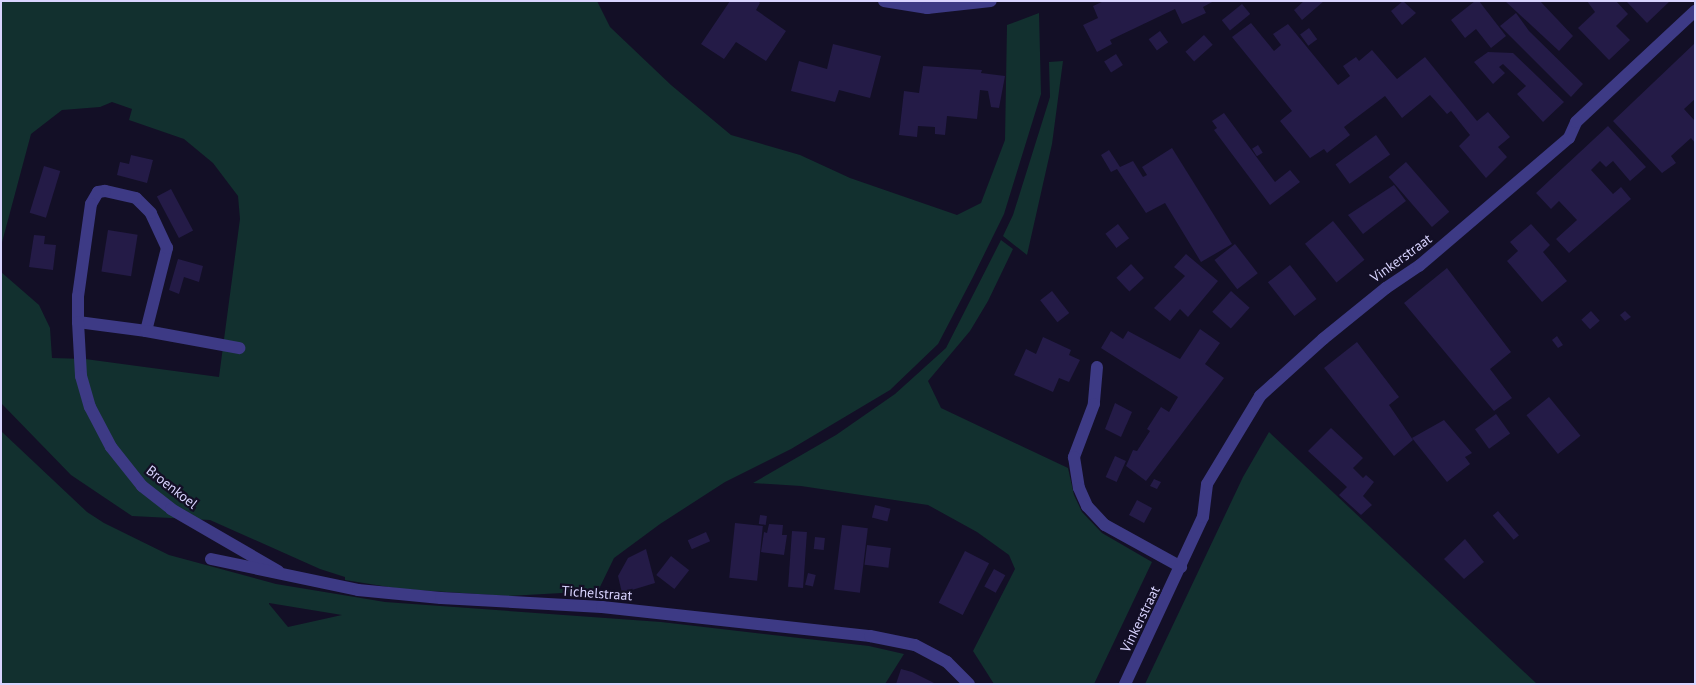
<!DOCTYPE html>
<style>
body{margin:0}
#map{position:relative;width:1696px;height:685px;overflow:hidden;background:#130f26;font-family:"PT Sans",sans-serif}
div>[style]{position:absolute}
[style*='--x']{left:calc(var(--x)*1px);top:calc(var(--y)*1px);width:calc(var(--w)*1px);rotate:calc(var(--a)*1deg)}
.green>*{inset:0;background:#12302f}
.building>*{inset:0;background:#241b47;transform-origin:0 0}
.service>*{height:12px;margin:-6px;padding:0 6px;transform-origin:6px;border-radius:6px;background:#3d3a85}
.minor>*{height:12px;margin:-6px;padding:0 6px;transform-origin:6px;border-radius:6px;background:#3d3a85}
span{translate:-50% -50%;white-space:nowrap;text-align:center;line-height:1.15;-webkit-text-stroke:4.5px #130f26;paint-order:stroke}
.street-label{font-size:14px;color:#d9d4ff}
.frame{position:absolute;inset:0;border:2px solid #d9d4ff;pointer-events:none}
</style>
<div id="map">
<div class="green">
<div style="clip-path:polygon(1px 1px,597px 1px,610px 27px,671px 85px,731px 135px,800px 155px,850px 178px,957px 215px,981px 203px,1005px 140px,1007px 25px,1039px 13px,1041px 94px,1004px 214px,973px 277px,938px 344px,890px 390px,791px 449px,725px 482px,660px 524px,614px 558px,598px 591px,508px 596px,401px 589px,345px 580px,345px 577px,320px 569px,210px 520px,132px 516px,71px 475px,1px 403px,1px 272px,39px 305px,50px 328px,52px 358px,85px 359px,219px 377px,240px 219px,238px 196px,213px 163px,184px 139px,129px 120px,132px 109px,112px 102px,100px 107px,62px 110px,31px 134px,1px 246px)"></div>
<div style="clip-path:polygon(1063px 61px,1052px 144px,1027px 255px,1003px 236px,1013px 215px,1050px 97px,1049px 62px)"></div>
<div style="clip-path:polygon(1001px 240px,1013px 249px,988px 301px,970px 331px,928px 381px,941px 408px,1068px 468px,1074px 495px,1082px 512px,1102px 533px,1152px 562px,1094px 684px,994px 684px,973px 651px,1015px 569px,1009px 555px,977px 532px,928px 505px,801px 486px,753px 483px,836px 435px,895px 394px,946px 348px)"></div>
<div style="clip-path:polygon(evenodd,1px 431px,87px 512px,104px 523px,169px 555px,276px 584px,385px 602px,661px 622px,869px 646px,904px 654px,885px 684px,1px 684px,1px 431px,269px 604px,269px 603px,342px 615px,288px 627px,269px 604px)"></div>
<div style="clip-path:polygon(1269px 432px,1537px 684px,1145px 684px,1243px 477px)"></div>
</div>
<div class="building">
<div style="clip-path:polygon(730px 1px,758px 1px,760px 3px,756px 10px,786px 31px,766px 61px,736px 42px,724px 59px,701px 44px)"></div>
<div style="clip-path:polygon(1104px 1px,1214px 1px,1203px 7px,1206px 13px,1182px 24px,1175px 9px,1110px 40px,1112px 44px,1097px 52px,1083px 25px,1098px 18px,1093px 6px)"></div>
<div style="clip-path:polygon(1324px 1px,1302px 20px,1294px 10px,1304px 1px)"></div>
<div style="clip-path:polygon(1403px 1px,1416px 13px,1402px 25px,1391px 11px)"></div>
<div style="clip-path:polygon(1475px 1px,1479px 1px,1506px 36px,1491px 48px,1476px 29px,1465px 38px,1451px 20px)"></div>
<div style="clip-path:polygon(1505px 1px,1540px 1px,1573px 36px,1559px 51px)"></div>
<div style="clip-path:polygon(1587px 1px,1616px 1px,1628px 14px,1616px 26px,1630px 40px,1609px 60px,1578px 28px,1595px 12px)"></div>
<div style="clip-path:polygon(1626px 1px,1670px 1px,1647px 23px)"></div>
<div style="left:1242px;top:4px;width:13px;height:26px;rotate:51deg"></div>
<div style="clip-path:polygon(1516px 13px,1529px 31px,1583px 84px,1571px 97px,1500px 26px)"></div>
<div style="clip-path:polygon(1251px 23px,1274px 51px,1281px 45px,1273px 34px,1288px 24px,1338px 85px,1350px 76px,1343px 66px,1356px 57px,1359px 61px,1372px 50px,1397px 79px,1425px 57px,1477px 121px,1488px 112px,1510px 137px,1498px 147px,1507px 157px,1486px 178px,1459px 146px,1470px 135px,1451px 111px,1447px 114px,1430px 95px,1402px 118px,1385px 96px,1344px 127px,1350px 135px,1327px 153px,1324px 149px,1310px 158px,1280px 121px,1292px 111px,1232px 37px)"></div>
<div style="left:1309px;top:28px;width:14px;height:11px;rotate:54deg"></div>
<div style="left:1160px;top:31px;width:14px;height:14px;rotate:54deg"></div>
<div style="left:1204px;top:35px;width:13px;height:25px;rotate:48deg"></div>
<div style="clip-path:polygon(1695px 43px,1695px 99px,1684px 109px,1695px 121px,1695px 143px,1691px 138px,1671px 156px,1676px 163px,1662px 173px,1613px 121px)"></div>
<div style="clip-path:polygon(833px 44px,881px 56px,870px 98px,839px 90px,835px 102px,791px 91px,799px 61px,827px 69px)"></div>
<div style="clip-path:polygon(1488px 52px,1513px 53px,1564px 102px,1543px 122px,1517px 94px,1526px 86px,1503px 64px,1499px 67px,1505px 73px,1493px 84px,1474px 62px)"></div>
<div style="left:1116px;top:54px;width:13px;height:14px;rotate:58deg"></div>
<div style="clip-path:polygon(923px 66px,982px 70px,981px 73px,1005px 76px,999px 108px,991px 107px,988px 91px,980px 90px,977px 119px,947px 116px,945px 135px,935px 134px,935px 127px,918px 126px,917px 137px,899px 135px,904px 91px,919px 93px)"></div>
<div style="clip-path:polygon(1224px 113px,1275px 182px,1290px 170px,1300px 182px,1270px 205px,1214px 130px,1217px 128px,1212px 121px)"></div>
<div style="clip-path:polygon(1608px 126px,1646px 167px,1630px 181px,1613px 161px,1606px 167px,1600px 161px,1591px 170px,1613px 194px,1621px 187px,1631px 199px,1569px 253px,1556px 239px,1577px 220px,1559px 201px,1551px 209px,1536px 193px)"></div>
<div style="left:1376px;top:135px;width:24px;height:50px;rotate:54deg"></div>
<div style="left:1258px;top:145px;width:9px;height:7px;rotate:58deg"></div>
<div style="clip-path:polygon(1172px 148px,1232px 244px,1201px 262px,1165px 203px,1146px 213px,1117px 169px,1111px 172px,1101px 155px,1109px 150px,1120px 167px,1133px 161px,1143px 177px,1147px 175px,1142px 167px)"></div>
<div style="clip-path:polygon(131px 155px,153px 160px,147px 183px,117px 175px,120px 162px,129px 164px)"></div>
<div style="left:1406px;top:162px;width:66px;height:23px;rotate:49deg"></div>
<div style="left:44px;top:166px;width:17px;height:49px;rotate:17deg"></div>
<div style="clip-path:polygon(1394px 185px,1406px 201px,1363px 234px,1348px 215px)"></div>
<div style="left:171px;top:189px;width:47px;height:16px;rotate:62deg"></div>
<div style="left:1333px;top:221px;width:50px;height:36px;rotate:51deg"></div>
<div style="left:1118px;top:224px;width:18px;height:16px;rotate:52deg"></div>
<div style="clip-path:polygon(1531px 224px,1550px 245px,1543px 252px,1567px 281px,1542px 302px,1507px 261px,1518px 251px,1510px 242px)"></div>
<div style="left:108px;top:230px;width:30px;height:42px;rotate:9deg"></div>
<div style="clip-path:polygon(34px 235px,45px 236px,44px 244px,56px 245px,53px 270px,29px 267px)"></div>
<div style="left:1235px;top:244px;width:37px;height:26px;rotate:52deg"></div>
<div style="clip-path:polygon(1186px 254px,1218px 281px,1188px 317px,1180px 309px,1170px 321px,1154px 308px,1185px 276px,1174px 267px)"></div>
<div style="clip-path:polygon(178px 259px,203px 266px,199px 282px,184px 277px,179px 294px,169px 290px)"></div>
<div style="left:1131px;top:264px;width:19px;height:20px;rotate:47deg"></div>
<div style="left:1290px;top:265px;width:43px;height:28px;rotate:52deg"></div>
<div style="clip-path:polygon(1447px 268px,1511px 352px,1490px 369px,1512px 398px,1494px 411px,1404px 303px)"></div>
<div style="left:1052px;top:291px;width:28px;height:15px;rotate:52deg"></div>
<div style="left:1231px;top:291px;width:25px;height:28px;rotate:42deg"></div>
<div style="left:1591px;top:311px;width:13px;height:13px;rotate:48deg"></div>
<div style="clip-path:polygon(1625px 311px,1631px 317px,1625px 321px,1620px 315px)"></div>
<div style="clip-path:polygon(1200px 329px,1220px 343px,1205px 364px,1224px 378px,1146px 481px,1126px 466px,1133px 450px,1137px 451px,1150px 431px,1147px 429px,1161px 407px,1169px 412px,1178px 397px,1101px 348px,1111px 331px,1123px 339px,1128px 331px,1180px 359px)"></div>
<div style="clip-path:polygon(1557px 336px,1563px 345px,1558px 348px,1552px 340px)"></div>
<div style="clip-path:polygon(1043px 337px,1071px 350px,1069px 355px,1080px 360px,1069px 382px,1059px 378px,1053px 392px,1014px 375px,1026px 349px,1036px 354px)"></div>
<div style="clip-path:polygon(1357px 342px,1399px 397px,1389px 405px,1413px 440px,1394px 456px,1324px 368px)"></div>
<div style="left:1549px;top:397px;width:50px;height:29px;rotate:51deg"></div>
<div style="clip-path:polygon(1115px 403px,1132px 412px,1121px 437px,1105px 429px)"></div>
<div style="left:1496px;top:414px;width:24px;height:26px;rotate:54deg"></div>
<div style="clip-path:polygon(1444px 420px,1472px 453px,1465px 457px,1470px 464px,1447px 482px,1412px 438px)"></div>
<div style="clip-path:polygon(1331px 428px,1363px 458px,1353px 468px,1363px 478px,1366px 475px,1374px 482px,1363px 496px,1372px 505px,1361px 515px,1339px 495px,1347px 487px,1308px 451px)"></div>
<div style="left:1115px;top:456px;width:12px;height:23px;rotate:24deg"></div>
<div style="clip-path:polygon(1154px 479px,1161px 482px,1157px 489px,1150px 486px)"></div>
<div style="left:1137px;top:500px;width:17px;height:17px;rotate:28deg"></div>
<div style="left:875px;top:505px;width:16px;height:13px;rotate:14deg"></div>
<div style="left:1498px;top:511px;width:32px;height:7px;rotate:49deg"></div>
<div style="left:760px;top:515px;width:7px;height:9px;rotate:8deg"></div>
<div style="left:735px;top:523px;width:28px;height:55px;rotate:6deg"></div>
<div style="clip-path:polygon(769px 524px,783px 525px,782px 535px,787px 535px,784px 555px,761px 552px,764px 532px,767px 533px)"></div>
<div style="left:842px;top:525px;width:26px;height:65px;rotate:7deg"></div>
<div style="left:792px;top:531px;width:15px;height:56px;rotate:4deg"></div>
<div style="left:706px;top:532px;width:10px;height:20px;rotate:66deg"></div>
<div style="left:815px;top:537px;width:10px;height:12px;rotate:6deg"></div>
<div style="clip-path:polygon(1465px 539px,1484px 562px,1464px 579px,1444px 559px)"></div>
<div style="left:867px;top:545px;width:24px;height:20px;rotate:7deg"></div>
<div style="clip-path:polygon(646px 549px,655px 583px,622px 593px,618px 576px,628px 558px)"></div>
<div style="left:965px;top:551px;width:27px;height:58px;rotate:27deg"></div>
<div style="left:671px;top:556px;width:23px;height:24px;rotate:38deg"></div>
<div style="left:994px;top:569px;width:13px;height:20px;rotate:29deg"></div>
<div style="left:808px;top:573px;width:8px;height:12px;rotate:14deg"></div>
<div style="clip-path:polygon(901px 669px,912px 672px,936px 684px,896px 684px)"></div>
</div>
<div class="service">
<div style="--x:1097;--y:367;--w:37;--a:95"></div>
<div style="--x:1094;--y:404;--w:57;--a:110.7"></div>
<div style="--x:1074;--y:457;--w:31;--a:81"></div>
<div style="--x:1079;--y:488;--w:20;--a:66"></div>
<div style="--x:1087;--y:506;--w:26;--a:47"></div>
<div style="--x:1105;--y:525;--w:87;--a:28.9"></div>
</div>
<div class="minor">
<div style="--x:884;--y:1;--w:44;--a:9.2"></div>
<div style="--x:927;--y:8;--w:64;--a:-6.2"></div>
<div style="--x:78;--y:322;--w:69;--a:7.5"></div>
<div style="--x:146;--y:331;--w:86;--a:-75.8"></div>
<div style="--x:167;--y:248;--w:38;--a:-115"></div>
<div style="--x:151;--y:213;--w:21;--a:-135"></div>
<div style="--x:136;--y:198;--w:32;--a:-167"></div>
<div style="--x:105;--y:191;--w:7;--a:172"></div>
<div style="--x:98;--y:192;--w:14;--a:120"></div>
<div style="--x:91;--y:204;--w:93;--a:98"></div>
<div style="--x:78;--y:296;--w:26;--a:90"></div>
<div style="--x:78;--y:322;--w:54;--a:86.8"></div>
<div style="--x:81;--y:376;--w:32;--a:74"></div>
<div style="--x:90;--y:407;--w:45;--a:62.3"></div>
<div style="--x:111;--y:447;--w:50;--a:51.5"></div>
<div style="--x:142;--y:486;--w:37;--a:38"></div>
<div style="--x:171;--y:509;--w:124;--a:30.1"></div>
<div style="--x:146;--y:331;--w:95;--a:10.4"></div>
<div style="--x:211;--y:559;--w:150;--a:11.9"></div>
<div style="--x:358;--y:590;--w:83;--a:5.5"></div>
<div style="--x:441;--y:598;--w:161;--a:3.2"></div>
<div style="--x:602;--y:607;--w:270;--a:6.2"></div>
<div style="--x:870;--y:636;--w:46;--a:11.3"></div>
<div style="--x:915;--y:645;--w:36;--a:28"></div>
<div style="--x:947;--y:662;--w:31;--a:45"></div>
<div style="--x:1125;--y:684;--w:184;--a:-65"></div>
<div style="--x:1203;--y:517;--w:33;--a:-83"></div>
<div style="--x:1207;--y:484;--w:103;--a:-58.9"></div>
<div style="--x:1260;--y:396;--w:85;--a:-42.1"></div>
<div style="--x:1323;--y:339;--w:81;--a:-39"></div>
<div style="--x:1386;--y:288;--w:40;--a:-34"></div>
<div style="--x:1419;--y:266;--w:197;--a:-40.5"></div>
<div style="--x:1569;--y:138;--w:17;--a:-66"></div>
<div style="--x:1576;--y:122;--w:163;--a:-43"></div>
</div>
<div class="street-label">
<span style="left:1401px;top:258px;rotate:-36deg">Vinkerstraat</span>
<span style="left:172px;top:487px;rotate:38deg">Broenkoel</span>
<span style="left:597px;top:593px;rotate:4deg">Tichelstraat</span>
<span style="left:1140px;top:619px;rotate:-64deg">Vinkerstraat</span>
</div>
<div class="frame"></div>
</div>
